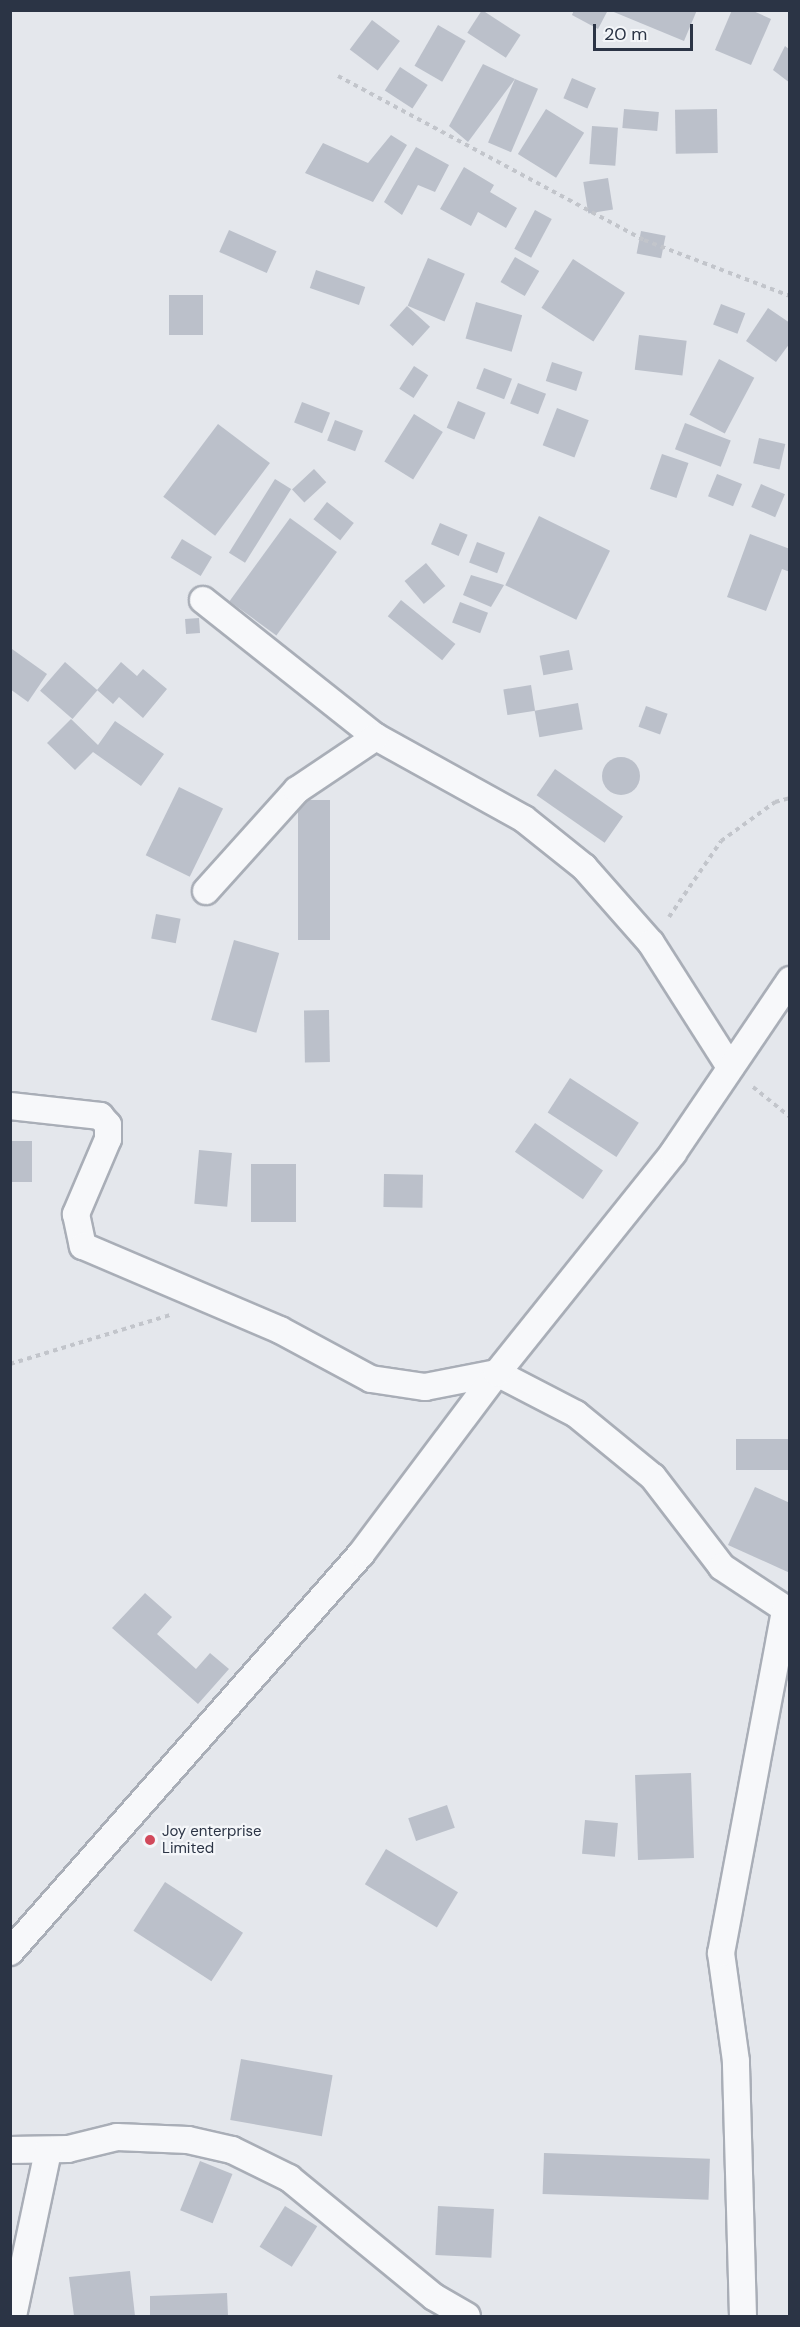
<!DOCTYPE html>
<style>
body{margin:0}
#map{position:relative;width:800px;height:2327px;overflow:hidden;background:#e4e7ec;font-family:"DM Sans",sans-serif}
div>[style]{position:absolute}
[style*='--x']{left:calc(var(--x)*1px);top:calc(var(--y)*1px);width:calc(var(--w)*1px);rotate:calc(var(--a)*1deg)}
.building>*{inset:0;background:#bbc0ca;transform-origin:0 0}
.round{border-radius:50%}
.path>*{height:4px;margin-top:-2px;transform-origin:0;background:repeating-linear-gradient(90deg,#c2c5cb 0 4.5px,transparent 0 9px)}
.roads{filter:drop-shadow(2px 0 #a9aeb7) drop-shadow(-2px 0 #a9aeb7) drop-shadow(0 2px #a9aeb7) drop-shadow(0 -2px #a9aeb7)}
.street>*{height:26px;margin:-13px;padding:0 13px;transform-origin:13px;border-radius:13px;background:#f7f8fa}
.dots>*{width:16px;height:16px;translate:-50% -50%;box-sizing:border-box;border:3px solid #f4f6f9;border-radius:50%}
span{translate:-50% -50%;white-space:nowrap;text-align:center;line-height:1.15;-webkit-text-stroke:4.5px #f4f6f9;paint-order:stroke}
.poi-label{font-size:15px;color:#2b3445}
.left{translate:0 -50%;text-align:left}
.frame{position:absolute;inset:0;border:12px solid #2b3445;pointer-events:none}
.scale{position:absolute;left:593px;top:24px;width:100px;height:27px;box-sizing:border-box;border:3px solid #2b3445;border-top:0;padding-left:8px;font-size:18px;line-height:21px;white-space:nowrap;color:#2b3445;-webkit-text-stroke:4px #f4f6f9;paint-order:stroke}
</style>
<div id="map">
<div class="building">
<div style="left:482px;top:10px;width:46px;height:27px;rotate:33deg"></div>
<div style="clip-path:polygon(574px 10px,608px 10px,598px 29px,572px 15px)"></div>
<div style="clip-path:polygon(609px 10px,697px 10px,684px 41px)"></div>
<div style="clip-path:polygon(732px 10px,751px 10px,771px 19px,751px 65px,715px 50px)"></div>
<div style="left:372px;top:20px;width:35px;height:37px;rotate:37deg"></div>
<div style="left:438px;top:25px;width:32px;height:47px;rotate:30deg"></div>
<div style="clip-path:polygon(785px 46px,790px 50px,790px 83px,773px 70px)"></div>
<div style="clip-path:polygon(483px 64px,515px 79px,468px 142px,449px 126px)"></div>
<div style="left:400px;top:67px;width:33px;height:28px;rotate:33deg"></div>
<div style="left:572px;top:78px;width:26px;height:22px;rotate:23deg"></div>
<div style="left:515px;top:79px;width:25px;height:69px;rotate:23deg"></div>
<div style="left:546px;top:109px;width:45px;height:53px;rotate:32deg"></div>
<div style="left:624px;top:109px;width:35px;height:19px;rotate:5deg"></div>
<div style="left:717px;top:109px;width:44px;height:42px;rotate:89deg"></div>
<div style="left:592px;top:126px;width:26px;height:38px;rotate:4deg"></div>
<div style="clip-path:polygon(391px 135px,407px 145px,373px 202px,305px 173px,323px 143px,368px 163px)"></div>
<div style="clip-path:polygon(416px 147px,449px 165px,435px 192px,418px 185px,402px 215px,384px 202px)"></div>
<div style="clip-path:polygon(464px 167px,494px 185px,490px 192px,517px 208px,506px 228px,478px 212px,471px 226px,440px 209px)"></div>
<div style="left:608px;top:178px;width:32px;height:25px;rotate:81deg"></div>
<div style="left:535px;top:210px;width:19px;height:44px;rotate:28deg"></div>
<div style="left:229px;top:230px;width:52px;height:24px;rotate:24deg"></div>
<div style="left:641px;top:231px;width:25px;height:23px;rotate:11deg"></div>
<div style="left:515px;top:257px;width:28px;height:29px;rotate:30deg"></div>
<div style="left:428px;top:258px;width:40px;height:52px;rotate:23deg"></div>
<div style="left:573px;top:259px;width:62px;height:58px;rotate:33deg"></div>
<div style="left:316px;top:270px;width:52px;height:19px;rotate:19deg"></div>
<div style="left:169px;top:295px;width:34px;height:40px"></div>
<div style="left:476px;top:302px;width:48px;height:38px;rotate:16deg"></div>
<div style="left:721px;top:304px;width:26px;height:22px;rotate:21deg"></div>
<div style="left:407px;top:306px;width:31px;height:26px;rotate:42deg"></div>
<div style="clip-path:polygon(768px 308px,790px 323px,790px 343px,776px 362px,746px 341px)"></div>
<div style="left:639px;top:335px;width:48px;height:35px;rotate:7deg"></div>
<div style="left:719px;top:359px;width:40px;height:63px;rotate:28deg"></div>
<div style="left:552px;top:362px;width:32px;height:20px;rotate:18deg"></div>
<div style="left:414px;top:366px;width:17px;height:27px;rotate:33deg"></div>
<div style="left:484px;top:368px;width:30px;height:22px;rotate:21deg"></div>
<div style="left:518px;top:383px;width:30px;height:22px;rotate:21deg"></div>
<div style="left:458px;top:401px;width:30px;height:29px;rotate:23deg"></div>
<div style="left:302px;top:402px;width:30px;height:22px;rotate:21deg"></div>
<div style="left:557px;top:408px;width:34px;height:40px;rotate:21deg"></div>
<div style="left:414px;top:414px;width:34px;height:56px;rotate:32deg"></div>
<div style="left:335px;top:420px;width:30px;height:22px;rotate:21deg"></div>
<div style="left:685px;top:423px;width:49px;height:28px;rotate:21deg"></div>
<div style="left:218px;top:424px;width:65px;height:91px;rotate:37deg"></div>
<div style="left:759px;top:438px;width:27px;height:26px;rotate:13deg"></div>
<div style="left:662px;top:454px;width:28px;height:37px;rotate:19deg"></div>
<div style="left:314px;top:469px;width:18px;height:30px;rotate:47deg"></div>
<div style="left:717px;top:474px;width:27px;height:24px;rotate:22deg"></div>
<div style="left:275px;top:479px;width:19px;height:87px;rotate:32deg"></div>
<div style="left:761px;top:484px;width:26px;height:25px;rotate:23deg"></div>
<div style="left:327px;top:502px;width:34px;height:22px;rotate:38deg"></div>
<div style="left:539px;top:516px;width:79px;height:77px;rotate:26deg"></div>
<div style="left:290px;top:518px;width:58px;height:103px;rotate:36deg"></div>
<div style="left:440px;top:523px;width:30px;height:23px;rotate:23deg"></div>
<div style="clip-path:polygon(750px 534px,790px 549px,790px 572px,782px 569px,766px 611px,727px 597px)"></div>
<div style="left:182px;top:539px;width:35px;height:22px;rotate:31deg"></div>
<div style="left:477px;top:542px;width:30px;height:22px;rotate:21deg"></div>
<div style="left:426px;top:563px;width:30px;height:28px;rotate:50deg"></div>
<div style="clip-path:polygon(471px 575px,504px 585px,491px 607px,463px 595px)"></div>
<div style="left:401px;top:600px;width:70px;height:21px;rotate:39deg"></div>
<div style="left:460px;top:602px;width:30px;height:22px;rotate:21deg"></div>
<div style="left:199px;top:618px;width:15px;height:14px;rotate:86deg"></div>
<div style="clip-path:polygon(12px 649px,47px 674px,28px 702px,10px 689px)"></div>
<div style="left:569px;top:650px;width:20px;height:30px;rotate:79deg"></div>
<div style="left:65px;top:662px;width:43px;height:38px;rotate:41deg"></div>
<div style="clip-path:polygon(121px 662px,137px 676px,143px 669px,167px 689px,143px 718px,119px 697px,113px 704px,97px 690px)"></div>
<div style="left:531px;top:685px;width:26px;height:28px;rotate:81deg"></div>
<div style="left:578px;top:703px;width:27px;height:44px;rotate:80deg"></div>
<div style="left:646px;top:706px;width:23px;height:22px;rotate:20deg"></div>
<div style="clip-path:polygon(71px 719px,98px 745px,115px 721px,164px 754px,141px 786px,93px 752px,75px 770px,47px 743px)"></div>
<div class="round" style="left:602px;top:757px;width:38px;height:38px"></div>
<div style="left:555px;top:769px;width:83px;height:32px;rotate:35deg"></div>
<div style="left:179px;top:787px;width:49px;height:76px;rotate:26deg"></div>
<div style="left:330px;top:800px;width:140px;height:32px;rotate:90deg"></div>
<div style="left:156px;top:914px;width:25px;height:25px;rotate:11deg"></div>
<div style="left:234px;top:940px;width:47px;height:83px;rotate:16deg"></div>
<div style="left:329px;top:1010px;width:52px;height:25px;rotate:89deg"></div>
<div style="left:570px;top:1078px;width:82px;height:41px;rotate:33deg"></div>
<div style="left:535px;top:1123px;width:83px;height:35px;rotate:35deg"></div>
<div style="left:10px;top:1141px;width:22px;height:41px"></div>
<div style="left:199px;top:1150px;width:33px;height:54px;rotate:5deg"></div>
<div style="left:251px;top:1164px;width:45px;height:58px"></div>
<div style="left:384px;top:1174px;width:39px;height:33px;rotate:1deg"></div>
<div style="left:790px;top:1439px;width:31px;height:54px;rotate:90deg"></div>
<div style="clip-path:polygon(755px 1487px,790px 1503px,790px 1573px,728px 1545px)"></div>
<div style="clip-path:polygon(145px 1593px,172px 1617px,157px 1634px,196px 1669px,210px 1653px,229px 1669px,198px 1704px,112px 1628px)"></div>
<div style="left:691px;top:1773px;width:85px;height:56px;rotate:88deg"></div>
<div style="left:447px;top:1805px;width:24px;height:41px;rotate:71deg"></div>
<div style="left:585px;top:1820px;width:33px;height:34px;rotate:5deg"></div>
<div style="left:386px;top:1849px;width:84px;height:41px;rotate:31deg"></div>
<div style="left:165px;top:1882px;width:93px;height:58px;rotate:33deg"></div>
<div style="left:241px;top:2059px;width:93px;height:62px;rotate:10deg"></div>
<div style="left:544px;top:2153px;width:166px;height:41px;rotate:2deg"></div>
<div style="left:200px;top:2161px;width:35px;height:53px;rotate:22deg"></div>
<div style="left:285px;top:2206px;width:38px;height:48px;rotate:32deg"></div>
<div style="left:438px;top:2206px;width:56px;height:49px;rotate:3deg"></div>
<div style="clip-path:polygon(130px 2271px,135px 2316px,74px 2316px,69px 2277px)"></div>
<div style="clip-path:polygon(227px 2293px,228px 2316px,150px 2316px,150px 2296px)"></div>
</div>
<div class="path">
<div style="--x:338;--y:76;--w:347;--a:28.2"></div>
<div style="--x:644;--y:240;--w:156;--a:21"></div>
<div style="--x:669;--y:917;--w:92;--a:-55.6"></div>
<div style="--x:721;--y:841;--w:67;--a:-35.8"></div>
<div style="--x:775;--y:802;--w:16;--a:-15"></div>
<div style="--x:753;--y:1087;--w:48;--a:39"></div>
<div style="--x:10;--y:1364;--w:167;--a:-17"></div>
</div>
<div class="roads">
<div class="street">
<div style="--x:203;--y:600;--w:221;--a:38.4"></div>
<div style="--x:376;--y:737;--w:169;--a:29"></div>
<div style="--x:524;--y:819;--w:77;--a:38.7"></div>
<div style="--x:584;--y:867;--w:101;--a:48.6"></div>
<div style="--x:651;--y:943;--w:147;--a:57.5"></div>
<div style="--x:206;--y:891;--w:136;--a:-48"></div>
<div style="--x:297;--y:790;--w:95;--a:-33.9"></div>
<div style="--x:10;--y:1106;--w:91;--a:6.3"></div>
<div style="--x:100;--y:1116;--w:12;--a:48"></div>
<div style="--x:108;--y:1125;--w:14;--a:90"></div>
<div style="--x:108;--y:1139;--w:82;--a:113.1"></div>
<div style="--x:76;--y:1214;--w:33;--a:78"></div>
<div style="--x:83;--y:1246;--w:214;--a:23.1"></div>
<div style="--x:280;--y:1330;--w:103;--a:28.3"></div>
<div style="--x:371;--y:1379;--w:55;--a:8.4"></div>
<div style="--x:425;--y:1387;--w:73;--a:-11"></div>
<div style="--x:497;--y:1373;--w:89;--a:27.4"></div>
<div style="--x:576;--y:1414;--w:99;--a:39.3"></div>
<div style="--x:653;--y:1477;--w:113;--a:52.5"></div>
<div style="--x:722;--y:1567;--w:82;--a:33.5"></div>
<div style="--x:10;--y:1952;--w:531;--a:-48.59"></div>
<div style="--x:361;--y:1554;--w:226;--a:-53.1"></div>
<div style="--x:497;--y:1373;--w:282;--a:-51.3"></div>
<div style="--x:673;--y:1153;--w:209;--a:-55.9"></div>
<div style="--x:10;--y:2150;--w:58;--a:-1"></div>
<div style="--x:68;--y:2149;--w:50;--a:-13.8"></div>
<div style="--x:117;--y:2137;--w:71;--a:2.4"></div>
<div style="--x:188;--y:2140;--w:45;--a:12.8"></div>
<div style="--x:232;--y:2150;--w:64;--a:26.2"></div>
<div style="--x:289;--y:2178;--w:188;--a:39.4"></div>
<div style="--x:434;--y:2297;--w:38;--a:30"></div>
<div style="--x:13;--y:2316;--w:169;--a:-78"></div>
<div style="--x:743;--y:2316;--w:255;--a:-91.6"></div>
<div style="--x:736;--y:2061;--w:109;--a:-97.9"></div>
<div style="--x:721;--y:1953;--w:349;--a:-79.4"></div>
</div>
</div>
<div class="dots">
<div style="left:150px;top:1840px;background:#d1495b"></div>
</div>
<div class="poi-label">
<span class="left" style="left:162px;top:1840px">Joy enterprise<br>Limited</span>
</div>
<div class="frame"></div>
<div class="scale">20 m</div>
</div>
